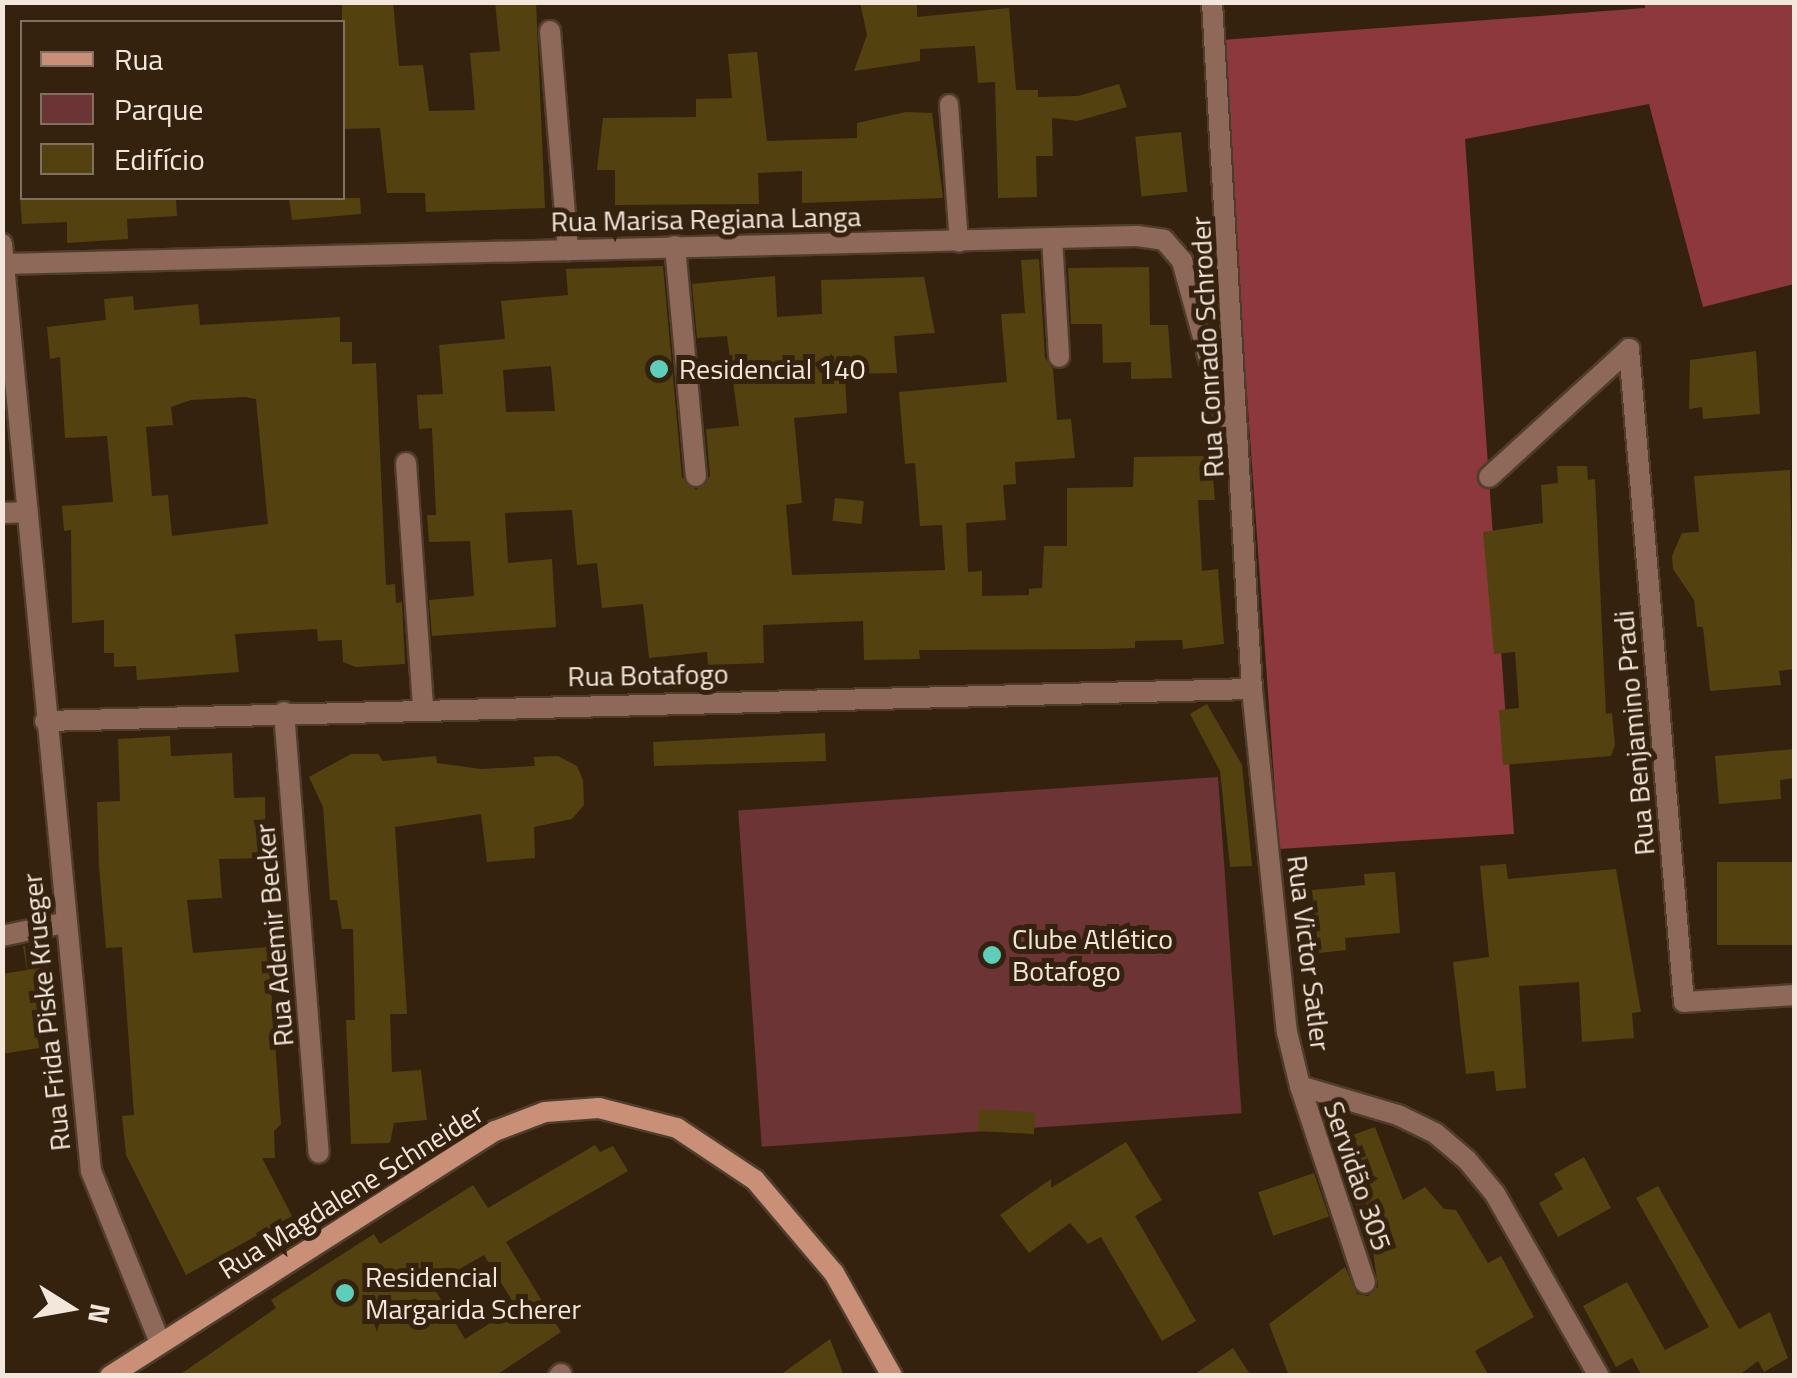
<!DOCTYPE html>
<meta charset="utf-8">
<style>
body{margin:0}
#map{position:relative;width:1797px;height:1378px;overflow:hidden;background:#34220f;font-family:"Titillium Web",sans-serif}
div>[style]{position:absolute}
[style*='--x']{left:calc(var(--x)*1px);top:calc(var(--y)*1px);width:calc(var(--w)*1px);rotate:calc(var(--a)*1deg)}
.green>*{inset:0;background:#6d3435;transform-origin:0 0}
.forest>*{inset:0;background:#8d383c}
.building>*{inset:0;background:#534210;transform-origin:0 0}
.roads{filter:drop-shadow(2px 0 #4f3d2c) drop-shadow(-2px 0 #4f3d2c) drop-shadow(0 2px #4f3d2c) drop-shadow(0 -2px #4f3d2c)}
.service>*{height:18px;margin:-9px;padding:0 9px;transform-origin:9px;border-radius:9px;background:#8e695a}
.minor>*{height:20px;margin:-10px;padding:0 10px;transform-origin:10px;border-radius:10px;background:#8e695a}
.secondary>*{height:20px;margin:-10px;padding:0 10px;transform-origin:10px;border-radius:10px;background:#c98f77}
.dots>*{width:28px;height:28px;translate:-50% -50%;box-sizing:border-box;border:5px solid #34220f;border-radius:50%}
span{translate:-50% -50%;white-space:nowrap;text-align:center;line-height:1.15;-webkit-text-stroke:10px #34220f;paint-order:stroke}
.street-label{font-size:28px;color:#f3e6db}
.poi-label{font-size:28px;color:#f3e6db}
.left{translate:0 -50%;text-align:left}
.frame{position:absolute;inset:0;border:5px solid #f3e6db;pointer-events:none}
.legend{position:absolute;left:20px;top:20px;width:325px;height:180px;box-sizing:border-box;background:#34220f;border:2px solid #807061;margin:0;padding:12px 18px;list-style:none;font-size:30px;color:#f3e6db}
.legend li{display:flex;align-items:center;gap:20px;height:50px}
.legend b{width:50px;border:2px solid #807061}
.north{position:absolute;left:20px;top:1258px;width:100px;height:100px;-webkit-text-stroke:8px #34220f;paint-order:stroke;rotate:101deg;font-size:28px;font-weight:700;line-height:40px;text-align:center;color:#f3e6db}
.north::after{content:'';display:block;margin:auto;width:35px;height:45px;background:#f3e6db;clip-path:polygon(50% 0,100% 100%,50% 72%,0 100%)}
</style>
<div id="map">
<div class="green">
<div style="left:1218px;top:777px;width:337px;height:481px;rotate:86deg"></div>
</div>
<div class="forest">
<div style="clip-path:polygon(1645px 3px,1794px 3px,1794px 284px,1703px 307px,1649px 104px,1465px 139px,1514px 834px,1279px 849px,1222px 40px,1645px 8px)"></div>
</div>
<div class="building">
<div style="clip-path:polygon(342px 2px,393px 2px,399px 66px,423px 65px,429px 111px,475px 110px,470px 53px,500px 51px,495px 2px,536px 2px,545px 208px,426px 212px,425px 193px,387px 193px,380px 128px,342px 129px)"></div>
<div style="clip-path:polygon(860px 2px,917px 2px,917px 17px,1009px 8px,1016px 90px,1038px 90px,1038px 97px,1078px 96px,1119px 84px,1127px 107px,1077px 121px,1052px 118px,1053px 156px,1036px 156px,1037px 197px,998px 198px,995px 82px,978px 83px,975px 46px,920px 49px,920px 61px,854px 71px,867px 35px)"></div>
<div style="clip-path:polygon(757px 52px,767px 141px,857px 138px,857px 123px,906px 112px,932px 113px,943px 198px,802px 203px,802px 171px,758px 173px,759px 204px,615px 205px,615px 170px,597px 170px,603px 118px,696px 117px,696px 99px,732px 98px,728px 54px)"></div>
<div style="left:1181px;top:132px;width:60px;height:46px;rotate:84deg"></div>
<div style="clip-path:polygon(20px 198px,176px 198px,177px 216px,127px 219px,128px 239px,67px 243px,67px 222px,22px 224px)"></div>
<div style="clip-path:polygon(289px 198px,360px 198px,361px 214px,292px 220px)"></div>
<div style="clip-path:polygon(evenodd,1039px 259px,1045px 358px,1053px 369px,1057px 420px,1071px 419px,1075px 458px,1015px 462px,1016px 484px,1003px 485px,1006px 520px,966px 523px,968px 572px,982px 571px,982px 596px,1029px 595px,1029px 589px,1042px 588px,1044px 546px,1067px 546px,1067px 488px,1133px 487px,1134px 457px,1211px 456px,1215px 500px,1198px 500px,1202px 571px,1218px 569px,1224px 644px,1183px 649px,1182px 640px,1135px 641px,1135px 648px,1104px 649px,919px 650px,920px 659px,864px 660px,863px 621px,763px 625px,764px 663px,708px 665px,707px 652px,649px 658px,643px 604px,602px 608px,597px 563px,577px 565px,572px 510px,505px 513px,508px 563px,552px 559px,556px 627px,432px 636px,429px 600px,474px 596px,470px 541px,429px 542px,427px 515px,436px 515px,432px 428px,419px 429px,417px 395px,443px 394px,439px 345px,505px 339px,501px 301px,568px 295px,566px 269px,663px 266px,682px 477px,696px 490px,710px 476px,706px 429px,739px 426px,727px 336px,697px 338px,692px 284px,775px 276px,777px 317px,822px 314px,821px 280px,924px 277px,935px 333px,894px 336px,897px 373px,845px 374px,847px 413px,794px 418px,802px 503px,786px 505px,792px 575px,945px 570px,942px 525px,920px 526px,915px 463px,905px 464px,899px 392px,1007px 382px,1001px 314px,1025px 313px,1021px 260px,1039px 259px,551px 366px,555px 411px,506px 412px,503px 370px,551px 366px)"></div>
<div style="clip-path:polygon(1149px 267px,1150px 325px,1168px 325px,1172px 378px,1131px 379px,1131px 362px,1103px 363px,1102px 324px,1071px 324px,1068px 268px)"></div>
<div style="clip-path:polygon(evenodd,133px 296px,134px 310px,198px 304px,200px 325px,340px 317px,340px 342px,352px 342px,352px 364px,376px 363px,386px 585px,395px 584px,396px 603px,402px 602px,405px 664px,356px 667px,343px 662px,342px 640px,318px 641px,317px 629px,235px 634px,239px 672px,137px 680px,136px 666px,114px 667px,114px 653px,104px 653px,104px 620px,72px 623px,71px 530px,64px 531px,62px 506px,113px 502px,107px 436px,65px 438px,60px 357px,50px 359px,47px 327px,106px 320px,104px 299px,133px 296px,245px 397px,256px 399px,268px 524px,172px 536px,168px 495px,152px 496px,146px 427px,173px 425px,171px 407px,191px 400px,245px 397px)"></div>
<div style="clip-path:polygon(1756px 351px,1760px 414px,1703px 419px,1702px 407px,1689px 409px,1690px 360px)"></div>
<div style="clip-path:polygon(1557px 466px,1587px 466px,1588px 480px,1595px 479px,1606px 714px,1612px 713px,1615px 745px,1611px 756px,1503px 765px,1499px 710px,1519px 708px,1515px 652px,1494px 654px,1483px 532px,1543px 523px,1541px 485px,1558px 483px)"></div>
<div style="clip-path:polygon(1790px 470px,1794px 669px,1779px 671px,1781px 685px,1710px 691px,1703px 627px,1697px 627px,1694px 600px,1673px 569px,1672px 556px,1682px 533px,1699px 532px,1694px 476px)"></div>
<div style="left:835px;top:498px;width:29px;height:23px;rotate:6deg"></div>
<div style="clip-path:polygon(1207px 704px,1242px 765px,1252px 866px,1230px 867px,1220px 771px,1190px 714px)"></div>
<div style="clip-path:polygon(825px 733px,826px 761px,654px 766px,653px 742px)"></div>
<div style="clip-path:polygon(170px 736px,171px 756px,232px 753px,234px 798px,265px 797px,266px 858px,219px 859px,222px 898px,187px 900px,193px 953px,268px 947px,281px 1124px,274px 1131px,275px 1158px,262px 1158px,292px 1216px,186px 1275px,126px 1155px,122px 1116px,134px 1115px,122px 947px,106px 948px,99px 866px,97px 802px,120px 801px,118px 739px)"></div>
<div style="clip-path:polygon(1794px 749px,1794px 778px,1780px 780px,1781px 799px,1719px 804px,1715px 756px)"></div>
<div style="clip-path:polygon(351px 754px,378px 754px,383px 761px,436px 756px,437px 763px,481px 769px,535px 766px,534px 757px,558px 756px,577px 766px,583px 780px,584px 805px,572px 819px,534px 827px,535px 858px,487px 862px,481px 814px,395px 827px,407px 1014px,390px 1014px,392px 1072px,421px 1070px,427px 1120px,394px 1123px,390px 1143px,351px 1144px,346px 1020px,355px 1020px,353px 929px,342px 929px,337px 900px,330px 900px,323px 807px,309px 777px)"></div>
<div style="left:1794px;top:862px;width:83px;height:77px;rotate:90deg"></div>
<div style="clip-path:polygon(1506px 864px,1508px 879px,1616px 869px,1641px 1012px,1632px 1013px,1634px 1038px,1582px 1042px,1579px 982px,1519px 986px,1526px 1088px,1496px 1091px,1494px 1071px,1466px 1074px,1453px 962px,1489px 957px,1480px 866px)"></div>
<div style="clip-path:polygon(1395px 872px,1400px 933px,1345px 938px,1346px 950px,1319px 953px,1312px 890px,1365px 885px,1364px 874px)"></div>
<div style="clip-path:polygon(37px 943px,48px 964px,53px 1023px,36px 1026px,39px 1048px,2px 1054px,2px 974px,27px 970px,23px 946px)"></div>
<div style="left:1035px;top:1112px;width:22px;height:56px;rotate:93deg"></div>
<div style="clip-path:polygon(1375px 1127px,1403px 1200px,1425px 1187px,1444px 1209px,1456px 1210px,1488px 1263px,1501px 1256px,1534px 1317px,1475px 1351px,1489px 1376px,1289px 1376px,1269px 1324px,1345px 1267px,1357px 1294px,1368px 1296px,1378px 1287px,1373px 1251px,1333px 1142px)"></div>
<div style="clip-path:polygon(1126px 1142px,1162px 1200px,1135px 1216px,1196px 1321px,1162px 1341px,1101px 1237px,1088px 1244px,1070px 1223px,1029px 1253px,1000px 1215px,1051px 1179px,1051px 1188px)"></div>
<div style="clip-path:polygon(evenodd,595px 1145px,600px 1152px,613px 1146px,628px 1171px,506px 1242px,561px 1332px,495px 1376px,178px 1376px,276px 1308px,271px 1300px,374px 1234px,380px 1244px,473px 1185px,488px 1208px,595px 1145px,484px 1255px,516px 1307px,465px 1339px,432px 1285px,484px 1255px)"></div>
<div style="clip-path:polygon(1584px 1157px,1611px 1208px,1558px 1237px,1539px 1203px,1563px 1189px,1554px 1174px)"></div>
<div style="left:1314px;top:1173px;width:46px;height:59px;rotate:71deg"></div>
<div style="clip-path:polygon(1658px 1186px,1739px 1329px,1770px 1312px,1788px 1358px,1764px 1372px,1758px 1361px,1738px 1376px,1642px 1376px,1632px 1358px,1616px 1367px,1583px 1306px,1627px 1282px,1665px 1350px,1709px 1327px,1636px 1198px)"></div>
<div style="clip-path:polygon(830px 1339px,844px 1376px,779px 1376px)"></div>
<div style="clip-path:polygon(1233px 1348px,1251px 1376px,1192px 1376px)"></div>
</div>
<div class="roads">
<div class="service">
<div style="--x:949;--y:104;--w:139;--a:85.9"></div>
</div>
<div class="minor">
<div style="--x:1212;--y:2;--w:688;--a:86.67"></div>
<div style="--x:1252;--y:689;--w:345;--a:84.2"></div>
<div style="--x:1287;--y:1032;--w:56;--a:76.5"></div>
<div style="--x:1300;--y:1086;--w:102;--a:16.5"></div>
<div style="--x:1398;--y:1115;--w:41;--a:25.9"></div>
<div style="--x:1435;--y:1133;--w:42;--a:40.2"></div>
<div style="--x:1467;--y:1160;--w:44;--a:50.5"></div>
<div style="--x:1495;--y:1194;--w:210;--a:60.3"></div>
<div style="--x:550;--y:31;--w:220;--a:85.3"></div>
<div style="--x:1052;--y:238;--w:119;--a:86.6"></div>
<div style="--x:2;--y:244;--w:931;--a:84.52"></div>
<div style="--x:91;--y:1171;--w:185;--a:68.1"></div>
<div style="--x:675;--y:246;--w:231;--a:84.8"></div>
<div style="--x:4;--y:264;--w:1133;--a:-1.42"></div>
<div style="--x:1137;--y:236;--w:27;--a:8"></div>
<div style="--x:1164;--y:240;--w:28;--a:49"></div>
<div style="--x:1182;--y:261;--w:180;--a:74.6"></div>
<div style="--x:1629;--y:349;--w:655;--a:85.19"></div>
<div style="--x:1684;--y:1002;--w:110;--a:-3.6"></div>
<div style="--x:406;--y:463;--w:246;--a:86"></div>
<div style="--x:1489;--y:477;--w:190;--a:-42.4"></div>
<div style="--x:2;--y:513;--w:24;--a:-2"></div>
<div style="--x:284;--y:712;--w:442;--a:85.5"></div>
<div style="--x:45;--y:721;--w:1207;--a:-1.52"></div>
<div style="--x:2;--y:936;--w:62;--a:-12"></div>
<div style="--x:1300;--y:1086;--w:207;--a:71.7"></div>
<div style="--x:559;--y:1376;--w:3;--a:-45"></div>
</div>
<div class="secondary">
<div style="--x:110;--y:1376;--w:456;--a:-32.5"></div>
<div style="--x:495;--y:1131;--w:53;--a:-20.8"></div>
<div style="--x:545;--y:1112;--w:54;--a:-4.2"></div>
<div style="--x:599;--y:1108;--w:81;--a:14.4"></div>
<div style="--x:677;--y:1128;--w:94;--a:33.7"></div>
<div style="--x:755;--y:1180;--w:122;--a:49.7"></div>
<div style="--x:834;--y:1273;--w:118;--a:60.6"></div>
</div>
</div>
<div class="dots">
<div style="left:659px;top:369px;background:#5dceb9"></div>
<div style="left:992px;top:955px;background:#5dceb9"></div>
<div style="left:345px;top:1293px;background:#5dceb9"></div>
</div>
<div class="street-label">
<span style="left:706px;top:219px;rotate:-1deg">Rua Marisa Regiana Langa</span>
<span style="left:1207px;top:347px;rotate:-93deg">Rua Conrado Schroder</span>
<span style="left:648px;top:675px;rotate:-1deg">Rua Botafogo</span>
<span style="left:1634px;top:733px;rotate:-95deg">Rua Benjamino Pradi</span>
<span style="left:274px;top:935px;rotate:-95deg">Rua Ademir Becker</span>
<span style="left:1309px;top:953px;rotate:83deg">Rua Victor Satler</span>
<span style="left:46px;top:1012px;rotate:-96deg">Rua Frida Piske Krueger</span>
<span style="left:1358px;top:1176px;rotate:71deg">Servidão 305</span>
<span style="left:351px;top:1191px;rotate:-32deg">Rua Magdalene Schneider</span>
</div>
<div class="poi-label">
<span class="left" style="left:679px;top:369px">Residencial 140</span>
<span class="left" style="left:1012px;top:955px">Clube Atlético<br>Botafogo</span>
<span class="left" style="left:365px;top:1293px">Residencial<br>Margarida Scherer</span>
</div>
<div class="frame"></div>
<ul class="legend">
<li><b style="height:12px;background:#c98f77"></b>Rua</li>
<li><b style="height:28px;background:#6d3435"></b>Parque</li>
<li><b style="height:28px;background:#534210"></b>Edifício</li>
</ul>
<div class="north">N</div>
</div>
